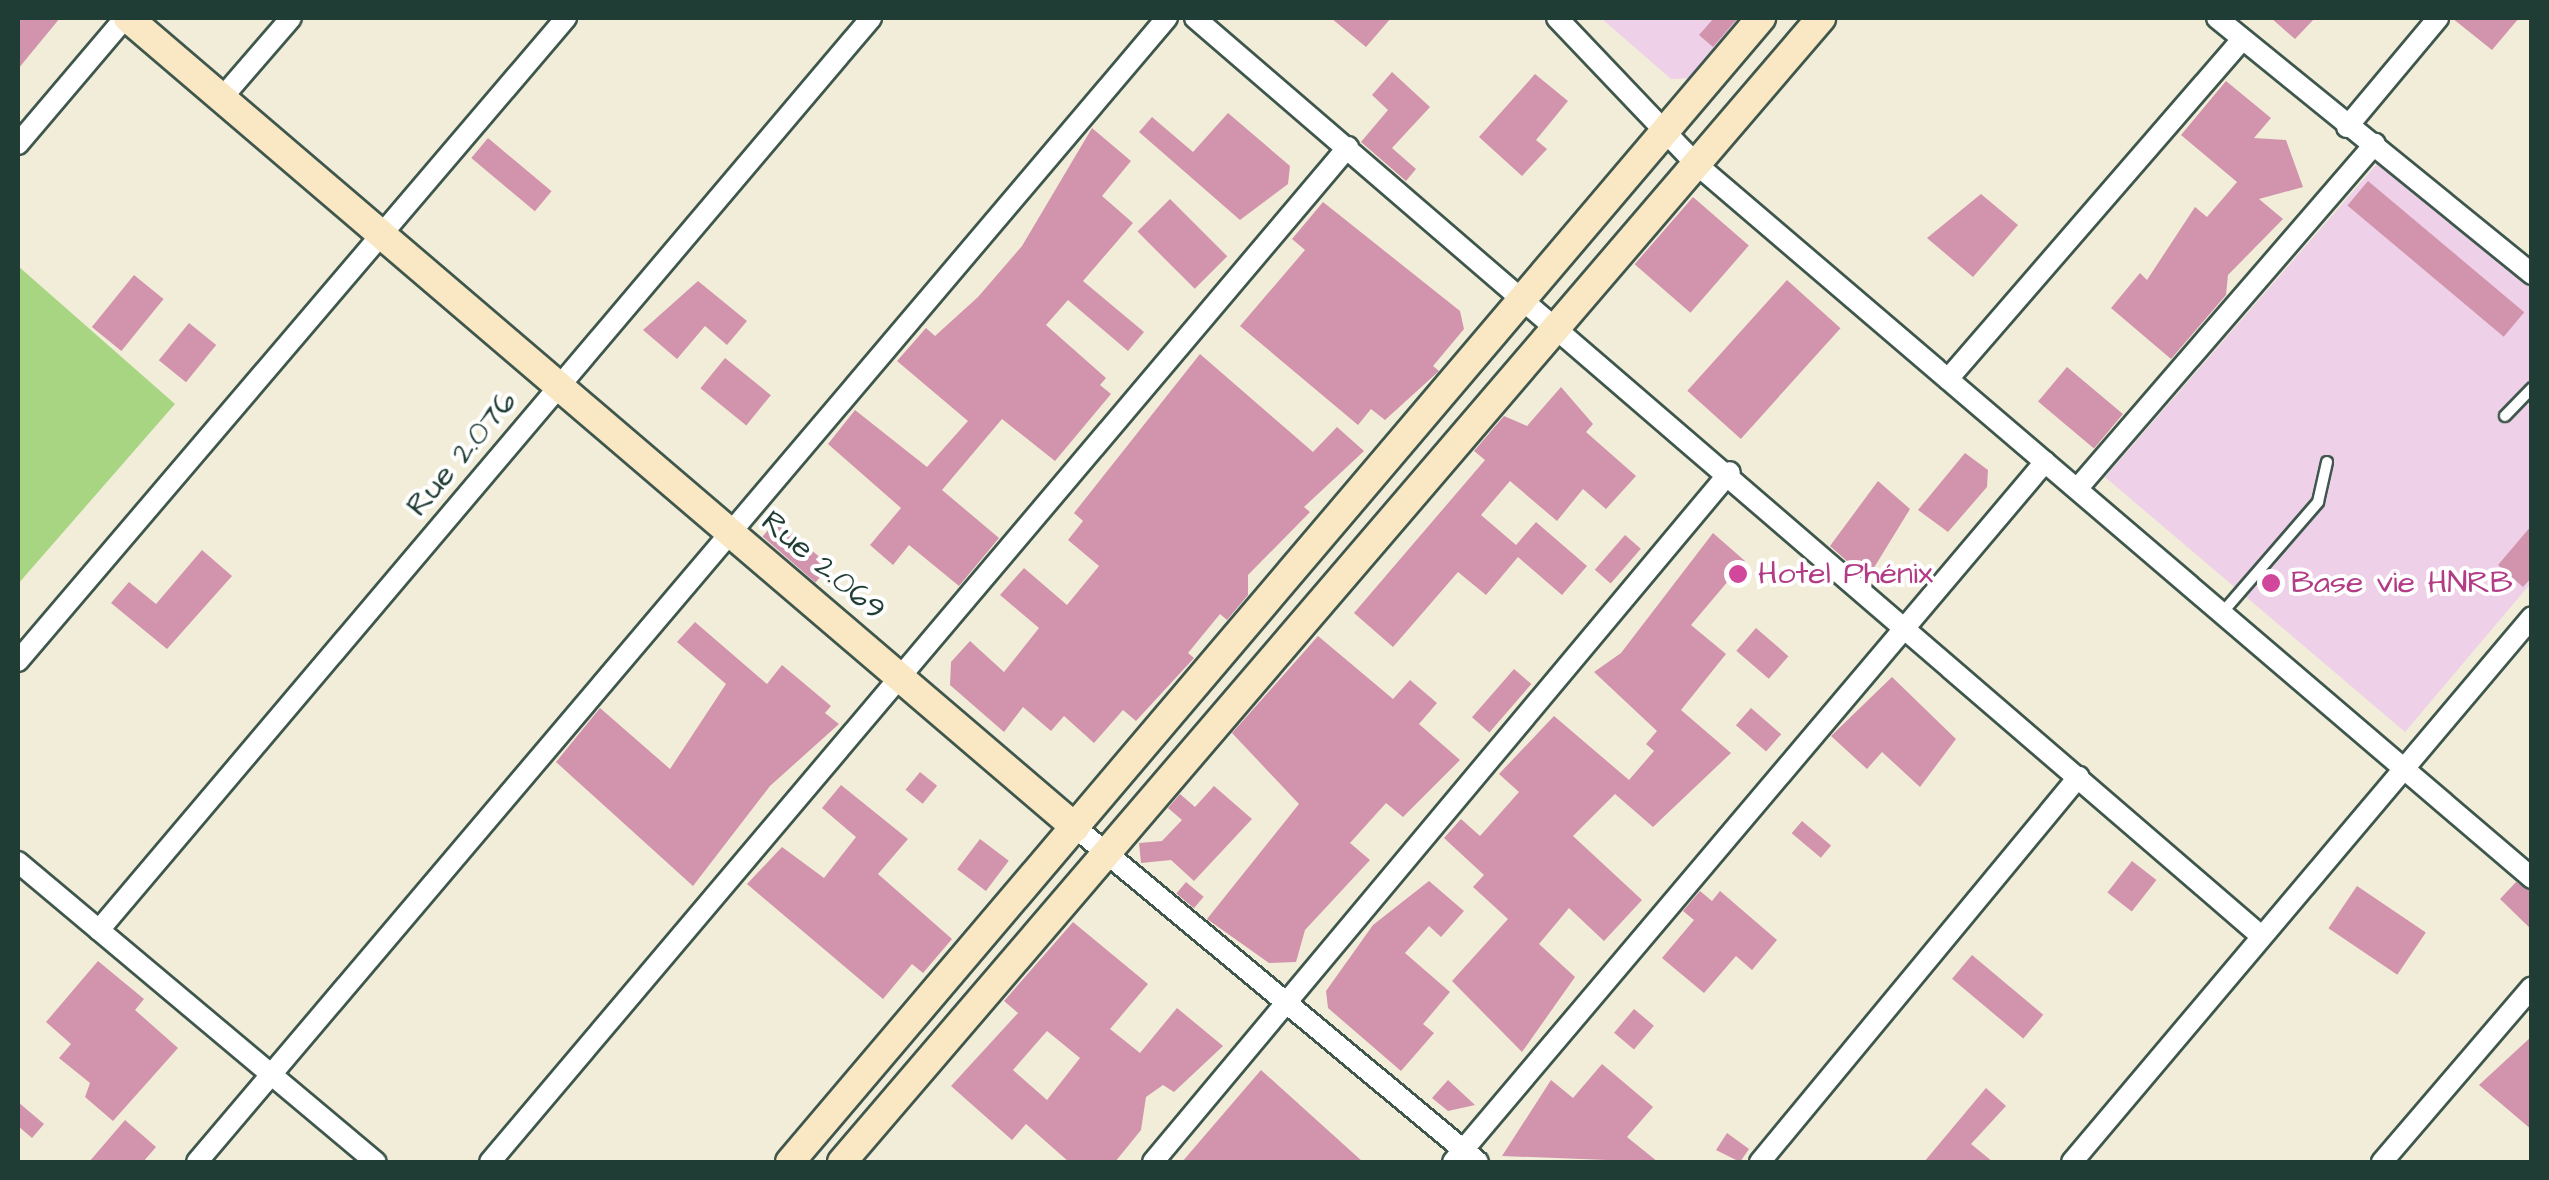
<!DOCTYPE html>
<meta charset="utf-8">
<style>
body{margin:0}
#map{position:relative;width:2549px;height:1180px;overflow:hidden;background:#f2edd9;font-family:"Architects Daughter",sans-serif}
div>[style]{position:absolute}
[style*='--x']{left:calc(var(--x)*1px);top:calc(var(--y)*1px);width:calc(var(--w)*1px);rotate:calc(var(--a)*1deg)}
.built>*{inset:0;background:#eed0e8}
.green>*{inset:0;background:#a7d582}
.building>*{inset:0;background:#d294ac;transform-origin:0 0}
.roads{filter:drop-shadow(2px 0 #3f574d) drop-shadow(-2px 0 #3f574d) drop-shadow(0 2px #3f574d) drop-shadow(0 -2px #3f574d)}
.lane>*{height:10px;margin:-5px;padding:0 5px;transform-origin:5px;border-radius:5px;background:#fff}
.street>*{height:20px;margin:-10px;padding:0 10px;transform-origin:10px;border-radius:10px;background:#fff}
.secondary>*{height:28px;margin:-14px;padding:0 14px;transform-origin:14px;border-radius:14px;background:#fae7c3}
.dots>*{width:28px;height:28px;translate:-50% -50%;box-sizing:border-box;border:5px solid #fff;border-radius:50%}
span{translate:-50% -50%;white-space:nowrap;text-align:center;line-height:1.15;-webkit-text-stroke:8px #fff;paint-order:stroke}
.street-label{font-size:32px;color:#1f3d34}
.hotel-label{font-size:32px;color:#b23c85}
.left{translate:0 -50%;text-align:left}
.frame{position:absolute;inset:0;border:20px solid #1f3d34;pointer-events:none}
</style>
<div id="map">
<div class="built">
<div style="clip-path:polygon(1601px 18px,1745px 18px,1694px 78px,1671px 79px)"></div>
<div style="clip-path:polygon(2382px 158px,2531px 282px,2531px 583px,2405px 732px,2105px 477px)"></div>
</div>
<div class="green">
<div style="clip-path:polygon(18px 266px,175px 404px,18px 584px)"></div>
</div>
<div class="building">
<div style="clip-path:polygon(18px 18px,60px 18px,18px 69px)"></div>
<div style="clip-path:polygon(1331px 18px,1391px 18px,1366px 47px)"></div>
<div style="clip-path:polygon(1714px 18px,1738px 18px,1713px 47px,1699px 35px)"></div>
<div style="clip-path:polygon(2271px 18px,2315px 18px,2295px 39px)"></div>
<div style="clip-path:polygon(2452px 18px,2519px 18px,2492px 50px)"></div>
<div style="clip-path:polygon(1392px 72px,1430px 107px,1392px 148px,1416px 169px,1406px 181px,1361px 142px,1388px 110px,1372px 95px)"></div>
<div style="clip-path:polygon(1535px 74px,1568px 101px,1536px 140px,1547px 149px,1522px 176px,1479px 137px)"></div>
<div style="clip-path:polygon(2226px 81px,2271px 118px,2254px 138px,2286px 140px,2303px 187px,2259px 199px,2283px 219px,2228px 275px,2226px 295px,2171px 359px,2111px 308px,2140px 273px,2147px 280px,2195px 207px,2207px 217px,2237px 182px,2181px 135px)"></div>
<div style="clip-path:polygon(1228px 113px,1290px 166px,1288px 184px,1240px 220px,1139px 132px,1152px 117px,1193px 152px)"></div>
<div style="clip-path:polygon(1092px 128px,1131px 161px,1102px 196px,1133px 223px,1083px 281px,1144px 332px,1128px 351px,1068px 300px,1046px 325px,1106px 378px,1100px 385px,1111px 394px,1055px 461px,1002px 419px,942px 490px,999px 538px,959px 586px,909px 545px,893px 565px,870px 545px,901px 508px,828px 444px,855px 410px,927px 467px,968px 421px,897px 361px,926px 328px,935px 336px,978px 297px,1022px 246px)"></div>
<div style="left:488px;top:138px;width:83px;height:26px;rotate:40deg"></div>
<div style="left:2368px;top:181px;width:204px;height:32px;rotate:40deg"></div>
<div style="clip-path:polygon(1981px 194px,2018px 225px,1973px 277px,1927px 238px)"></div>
<div style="left:1693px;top:197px;width:74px;height:89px;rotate:41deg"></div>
<div style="left:1170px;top:199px;width:81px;height:46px;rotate:45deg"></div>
<div style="clip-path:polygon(1323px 202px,1460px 311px,1464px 329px,1433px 366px,1439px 371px,1385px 420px,1371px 409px,1358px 425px,1240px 326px,1305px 250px,1292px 239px)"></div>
<div style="left:134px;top:275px;width:38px;height:67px;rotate:39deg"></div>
<div style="left:1787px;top:280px;width:72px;height:149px;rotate:42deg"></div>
<div style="clip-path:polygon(698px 281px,747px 321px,727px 345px,705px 326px,677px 359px,643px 330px)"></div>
<div style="left:189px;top:323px;width:35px;height:48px;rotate:39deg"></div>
<div style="clip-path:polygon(1200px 354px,1313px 452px,1337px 427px,1364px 451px,1304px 507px,1310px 512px,1248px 575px,1248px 595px,1227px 620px,1220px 614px,1188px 653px,1194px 658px,1136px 721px,1123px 710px,1094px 743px,1064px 716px,1051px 731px,1023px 707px,1004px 732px,950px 685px,951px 662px,970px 641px,1004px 672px,1039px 628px,1000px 595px,1024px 568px,1067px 605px,1099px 566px,1068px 540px,1083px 521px,1074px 513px)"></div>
<div style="left:725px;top:358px;width:59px;height:39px;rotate:39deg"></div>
<div style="left:2067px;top:367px;width:73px;height:45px;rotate:40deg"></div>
<div style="clip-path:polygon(1561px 387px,1593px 424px,1586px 432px,1636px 476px,1606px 509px,1583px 489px,1557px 521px,1510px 481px,1481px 515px,1516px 545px,1536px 522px,1587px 566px,1562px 595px,1518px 557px,1486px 595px,1458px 572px,1393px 647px,1354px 613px,1485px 460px,1474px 451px,1504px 416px,1527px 426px)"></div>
<div style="clip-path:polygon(1965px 453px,1988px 470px,1987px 487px,1948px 532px,1918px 510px)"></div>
<div style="clip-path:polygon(1878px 481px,1910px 509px,1867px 579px,1830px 546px)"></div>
<div style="left:777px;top:520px;width:70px;height:22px;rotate:41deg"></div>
<div style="clip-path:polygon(2532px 525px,2532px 577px,2523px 587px,2498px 565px)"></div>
<div style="clip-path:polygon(1713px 533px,1745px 561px,1691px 625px,1726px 654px,1681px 710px,1731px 753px,1653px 827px,1615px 794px,1573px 836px,1642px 900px,1604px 941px,1569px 908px,1539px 944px,1575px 977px,1522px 1052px,1452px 981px,1508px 919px,1473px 887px,1484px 875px,1444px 838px,1461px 819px,1480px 836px,1519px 792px,1499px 774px,1554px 716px,1629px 780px,1654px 751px,1646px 744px,1657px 731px,1594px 672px,1621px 653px)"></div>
<div style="left:1625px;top:535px;width:21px;height:46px;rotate:41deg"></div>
<div style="clip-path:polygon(202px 550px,232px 576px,167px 649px,111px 603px,129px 582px,156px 604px)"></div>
<div style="clip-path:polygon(695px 622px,767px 684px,782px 665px,831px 706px,825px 713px,839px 724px,770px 786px,693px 886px,556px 762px,600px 708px,670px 769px,726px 684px,677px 642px)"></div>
<div style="left:1756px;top:628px;width:43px;height:30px;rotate:41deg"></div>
<div style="clip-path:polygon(1318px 636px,1393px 699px,1410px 680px,1437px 703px,1419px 724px,1460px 760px,1403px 817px,1386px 803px,1350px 843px,1370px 860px,1305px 930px,1296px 962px,1269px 963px,1207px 919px,1299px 804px,1232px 733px)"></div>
<div style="left:1514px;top:669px;width:23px;height:64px;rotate:41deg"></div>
<div style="clip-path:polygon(1892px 677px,1956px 739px,1920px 787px,1882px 752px,1867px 769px,1831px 736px)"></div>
<div style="left:1751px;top:708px;width:40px;height:23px;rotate:41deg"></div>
<div style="left:920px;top:772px;width:22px;height:23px;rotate:39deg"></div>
<div style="clip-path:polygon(841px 785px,908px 839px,878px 874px,952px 939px,923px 973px,912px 964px,883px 999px,747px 884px,782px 847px,824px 878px,856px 837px,822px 808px)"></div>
<div style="clip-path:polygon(1214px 786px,1252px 819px,1194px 881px,1171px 860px,1141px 863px,1139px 843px,1162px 841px,1182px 820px,1168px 808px,1180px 794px,1195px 807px)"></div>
<div style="left:1802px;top:821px;width:38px;height:16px;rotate:40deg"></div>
<div style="left:980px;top:839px;width:36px;height:38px;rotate:37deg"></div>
<div style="left:2132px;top:861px;width:31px;height:40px;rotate:38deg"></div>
<div style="clip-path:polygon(1429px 881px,1464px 911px,1441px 937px,1429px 926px,1405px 953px,1450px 992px,1423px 1024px,1434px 1033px,1401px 1071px,1328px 1008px,1326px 991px,1373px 925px)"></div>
<div style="left:1186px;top:882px;width:23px;height:15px;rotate:40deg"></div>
<div style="clip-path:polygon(2516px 882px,2532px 892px,2532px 930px,2500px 899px)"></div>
<div style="left:2357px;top:886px;width:83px;height:51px;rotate:34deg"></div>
<div style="clip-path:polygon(1700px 891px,1712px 901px,1720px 891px,1777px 940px,1752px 970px,1736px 956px,1704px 993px,1662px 958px,1694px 920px,1683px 911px)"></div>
<div style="clip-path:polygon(evenodd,1073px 922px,1148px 984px,1110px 1029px,1140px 1053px,1177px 1008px,1223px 1046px,1174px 1092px,1163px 1085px,1146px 1097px,1141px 1130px,1115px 1162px,1069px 1162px,1026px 1124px,1012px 1140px,951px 1086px,1018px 1013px,1004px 1001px,1073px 922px,1047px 1031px,1080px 1058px,1047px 1100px,1013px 1070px,1047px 1031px)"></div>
<div style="left:1972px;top:955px;width:93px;height:31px;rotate:40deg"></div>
<div style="clip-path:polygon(98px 961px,144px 999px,135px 1010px,178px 1048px,113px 1121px,85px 1097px,90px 1083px,59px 1058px,71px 1044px,46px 1022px)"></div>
<div style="left:1634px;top:1009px;width:26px;height:31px;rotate:40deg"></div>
<div style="clip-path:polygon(2532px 1036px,2532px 1130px,2479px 1085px)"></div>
<div style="clip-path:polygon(1602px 1064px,1653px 1107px,1627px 1137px,1658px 1162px,1502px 1156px,1551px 1080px,1573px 1098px)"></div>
<div style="clip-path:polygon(1261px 1070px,1363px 1162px,1182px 1162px)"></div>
<div style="clip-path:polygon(1448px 1080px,1475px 1105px,1448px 1111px,1432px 1098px)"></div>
<div style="clip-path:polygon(1986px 1088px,2006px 1106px,1971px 1144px,1993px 1162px,1924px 1162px)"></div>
<div style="clip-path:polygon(18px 1102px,44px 1124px,32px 1138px,18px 1126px)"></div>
<div style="clip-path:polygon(125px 1120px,156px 1147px,143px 1162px,89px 1162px)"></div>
<div style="clip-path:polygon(1727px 1133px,1749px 1149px,1740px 1162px,1716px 1150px)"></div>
</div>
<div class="roads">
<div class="lane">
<div style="--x:2505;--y:416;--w:39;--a:-46"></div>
<div style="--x:2222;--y:613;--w:147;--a:-49.1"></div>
<div style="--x:2318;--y:502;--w:41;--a:-77.3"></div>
</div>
<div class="street">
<div style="--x:1195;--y:18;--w:1407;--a:40.73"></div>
<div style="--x:1557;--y:18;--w:200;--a:46.4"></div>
<div style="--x:1695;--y:163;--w:1101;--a:40.51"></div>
<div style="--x:2217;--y:18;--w:406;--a:39.1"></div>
<div style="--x:221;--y:99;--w:107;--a:-49.2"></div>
<div style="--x:2347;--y:127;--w:142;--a:-50.1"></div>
<div style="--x:18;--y:144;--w:165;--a:-49.7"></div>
<div style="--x:1948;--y:379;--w:449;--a:-49.1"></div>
<div style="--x:2077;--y:489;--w:456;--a:-49.2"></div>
<div style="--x:18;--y:661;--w:845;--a:-49.56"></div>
<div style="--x:1075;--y:827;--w:524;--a:39.74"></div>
<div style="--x:18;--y:862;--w:467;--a:40"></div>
<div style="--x:99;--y:930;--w:1195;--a:-49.75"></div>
<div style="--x:197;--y:1162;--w:1500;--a:-49.71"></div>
<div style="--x:490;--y:1162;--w:1329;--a:-49.79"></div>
<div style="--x:1153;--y:1162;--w:899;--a:-50.1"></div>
<div style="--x:1453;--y:1162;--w:917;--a:-49.78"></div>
<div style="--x:1760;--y:1162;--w:500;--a:-50.4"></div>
<div style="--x:2072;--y:1162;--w:713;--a:-49.83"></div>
<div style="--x:2382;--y:1162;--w:230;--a:-49.4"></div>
</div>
<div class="secondary">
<div style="--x:128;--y:18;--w:1246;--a:40.51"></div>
<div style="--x:790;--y:1162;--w:1501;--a:-49.68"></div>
<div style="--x:842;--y:1162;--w:1506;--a:-49.44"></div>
</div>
</div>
<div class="dots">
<div style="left:1738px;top:574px;background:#d1479c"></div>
<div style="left:2271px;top:583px;background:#d1479c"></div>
</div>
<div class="street-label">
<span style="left:462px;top:454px;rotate:-50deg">Rue 2.076</span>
<span style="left:823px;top:566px;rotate:40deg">Rue 2.069</span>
</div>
<div class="hotel-label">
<span class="left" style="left:1758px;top:574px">Hotel Phénix</span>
<span class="left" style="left:2291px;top:583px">Base vie HNRB</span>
</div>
<div class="frame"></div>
</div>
